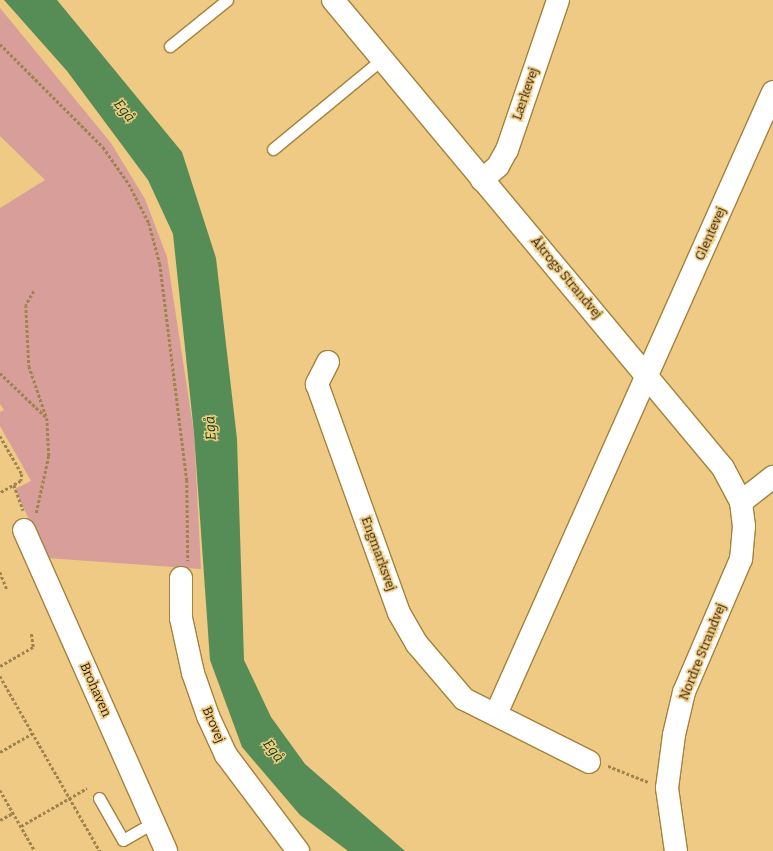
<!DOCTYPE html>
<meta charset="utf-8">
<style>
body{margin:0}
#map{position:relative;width:773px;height:851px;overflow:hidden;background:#eeca85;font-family:Bitter,serif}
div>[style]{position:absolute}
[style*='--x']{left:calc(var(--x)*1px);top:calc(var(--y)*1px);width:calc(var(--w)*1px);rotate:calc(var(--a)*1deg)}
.green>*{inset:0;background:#d79e9a}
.water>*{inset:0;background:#568c55}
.path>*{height:2.5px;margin-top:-1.25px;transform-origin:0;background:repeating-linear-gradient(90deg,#9f844f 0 3px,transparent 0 5px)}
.roads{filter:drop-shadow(1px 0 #a3823c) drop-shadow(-1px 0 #a3823c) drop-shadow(0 1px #a3823c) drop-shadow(0 -1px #a3823c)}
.service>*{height:11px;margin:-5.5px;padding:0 5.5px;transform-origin:5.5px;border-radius:5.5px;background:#fff}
.minor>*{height:22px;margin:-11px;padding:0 11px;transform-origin:11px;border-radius:11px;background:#fff}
.tertiary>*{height:22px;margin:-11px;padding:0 11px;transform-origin:11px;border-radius:11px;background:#fff}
span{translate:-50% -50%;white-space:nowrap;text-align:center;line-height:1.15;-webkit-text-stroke:3px #eeca85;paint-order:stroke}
.street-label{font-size:13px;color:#2d1f02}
.water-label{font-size:14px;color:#06430a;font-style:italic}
</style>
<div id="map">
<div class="green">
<div style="clip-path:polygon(0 8px,111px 143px,145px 199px,167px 257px,194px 433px,201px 569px,47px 558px,15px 489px,31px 481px,0 426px,0 412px,4px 410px,0 404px,0 208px,45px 180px,0 136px)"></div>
</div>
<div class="water">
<div style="clip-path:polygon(4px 0,57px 0,182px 152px,216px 258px,237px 439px,244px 660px,271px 717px,305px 764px,405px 851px,348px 851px,300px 815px,242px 747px,210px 660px,194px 433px,173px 234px,148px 180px,67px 71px)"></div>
</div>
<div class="path">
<div style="--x:0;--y:44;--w:146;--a:45"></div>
<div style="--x:103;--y:147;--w:45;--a:54.9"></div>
<div style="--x:129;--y:184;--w:44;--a:62.9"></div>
<div style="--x:149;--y:223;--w:42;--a:75"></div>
<div style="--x:160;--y:264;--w:218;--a:82.9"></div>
<div style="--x:187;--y:480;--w:81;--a:89.3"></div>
<div style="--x:34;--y:291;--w:16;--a:120"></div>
<div style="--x:26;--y:305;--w:61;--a:87.2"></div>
<div style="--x:29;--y:366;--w:53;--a:71.2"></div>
<div style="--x:0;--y:373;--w:65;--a:43.8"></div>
<div style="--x:47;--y:418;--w:38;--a:87"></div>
<div style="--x:49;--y:456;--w:60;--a:102.4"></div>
<div style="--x:0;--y:436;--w:44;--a:59.9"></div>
<div style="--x:22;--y:474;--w:7;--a:98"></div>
<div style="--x:21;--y:481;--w:24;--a:150"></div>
<div style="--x:14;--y:485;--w:27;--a:70"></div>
<div style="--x:0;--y:572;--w:18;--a:68"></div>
<div style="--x:0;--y:666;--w:38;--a:-30"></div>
<div style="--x:33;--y:647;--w:14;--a:-98"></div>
<div style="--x:0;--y:676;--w:202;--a:60.3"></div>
<div style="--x:0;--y:752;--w:38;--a:-30"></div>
<div style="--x:608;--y:766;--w:43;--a:21.8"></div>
<div style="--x:0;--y:790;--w:70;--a:60.2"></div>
<div style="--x:0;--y:820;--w:15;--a:-28"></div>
<div style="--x:21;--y:826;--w:76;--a:-29.9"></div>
</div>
<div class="roads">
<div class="service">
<div style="--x:170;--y:46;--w:73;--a:-38.9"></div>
<div style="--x:273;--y:149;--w:141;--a:-39.5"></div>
<div style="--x:99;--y:798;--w:48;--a:60.3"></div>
<div style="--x:123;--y:840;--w:34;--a:-30"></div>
</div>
<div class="minor">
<div style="--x:482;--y:180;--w:21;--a:-41"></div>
<div style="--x:498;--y:166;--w:18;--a:-61"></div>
<div style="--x:507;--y:150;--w:158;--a:-71.2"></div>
<div style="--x:328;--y:362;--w:25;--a:117"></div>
<div style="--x:317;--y:384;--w:243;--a:70.3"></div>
<div style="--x:399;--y:613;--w:36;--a:60"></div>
<div style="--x:417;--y:644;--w:72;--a:49.5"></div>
<div style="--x:464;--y:699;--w:140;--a:26.7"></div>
<div style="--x:741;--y:502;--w:41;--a:-38"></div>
<div style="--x:24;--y:530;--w:351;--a:66.1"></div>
<div style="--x:181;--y:578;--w:40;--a:90"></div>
<div style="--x:181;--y:618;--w:56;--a:77.7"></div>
<div style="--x:193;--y:673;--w:46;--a:70.8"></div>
<div style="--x:208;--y:716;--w:43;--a:65.2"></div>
<div style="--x:226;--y:755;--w:120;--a:53.1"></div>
<div style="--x:496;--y:714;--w:681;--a:-65.99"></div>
</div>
<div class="tertiary">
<div style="--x:333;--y:0;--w:609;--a:50.19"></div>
<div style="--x:723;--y:468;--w:38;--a:62"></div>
<div style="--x:741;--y:502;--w:24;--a:83"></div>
<div style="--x:744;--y:526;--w:33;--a:95"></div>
<div style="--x:741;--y:559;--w:145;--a:113.2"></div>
<div style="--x:684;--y:692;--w:44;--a:103.1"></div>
<div style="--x:674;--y:735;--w:53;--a:97.5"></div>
<div style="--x:667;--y:788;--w:64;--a:81.9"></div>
</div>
</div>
<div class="street-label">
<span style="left:526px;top:94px;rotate:-71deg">Lærkevej</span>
<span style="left:711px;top:234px;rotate:-66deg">Glentevej</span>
<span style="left:566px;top:278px;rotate:50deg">Åkrogs Strandvej</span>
<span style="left:378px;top:554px;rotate:70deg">Engmarksvej</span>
<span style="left:703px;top:652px;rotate:-68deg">Nordre Strandvej</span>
<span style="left:95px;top:690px;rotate:66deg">Brohaven</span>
<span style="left:213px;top:725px;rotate:67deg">Brovej</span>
</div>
<div class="water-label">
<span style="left:124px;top:111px;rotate:51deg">Egå</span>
<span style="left:211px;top:428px;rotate:-94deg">Egå</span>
<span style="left:273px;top:751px;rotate:53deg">Egå</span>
</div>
</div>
